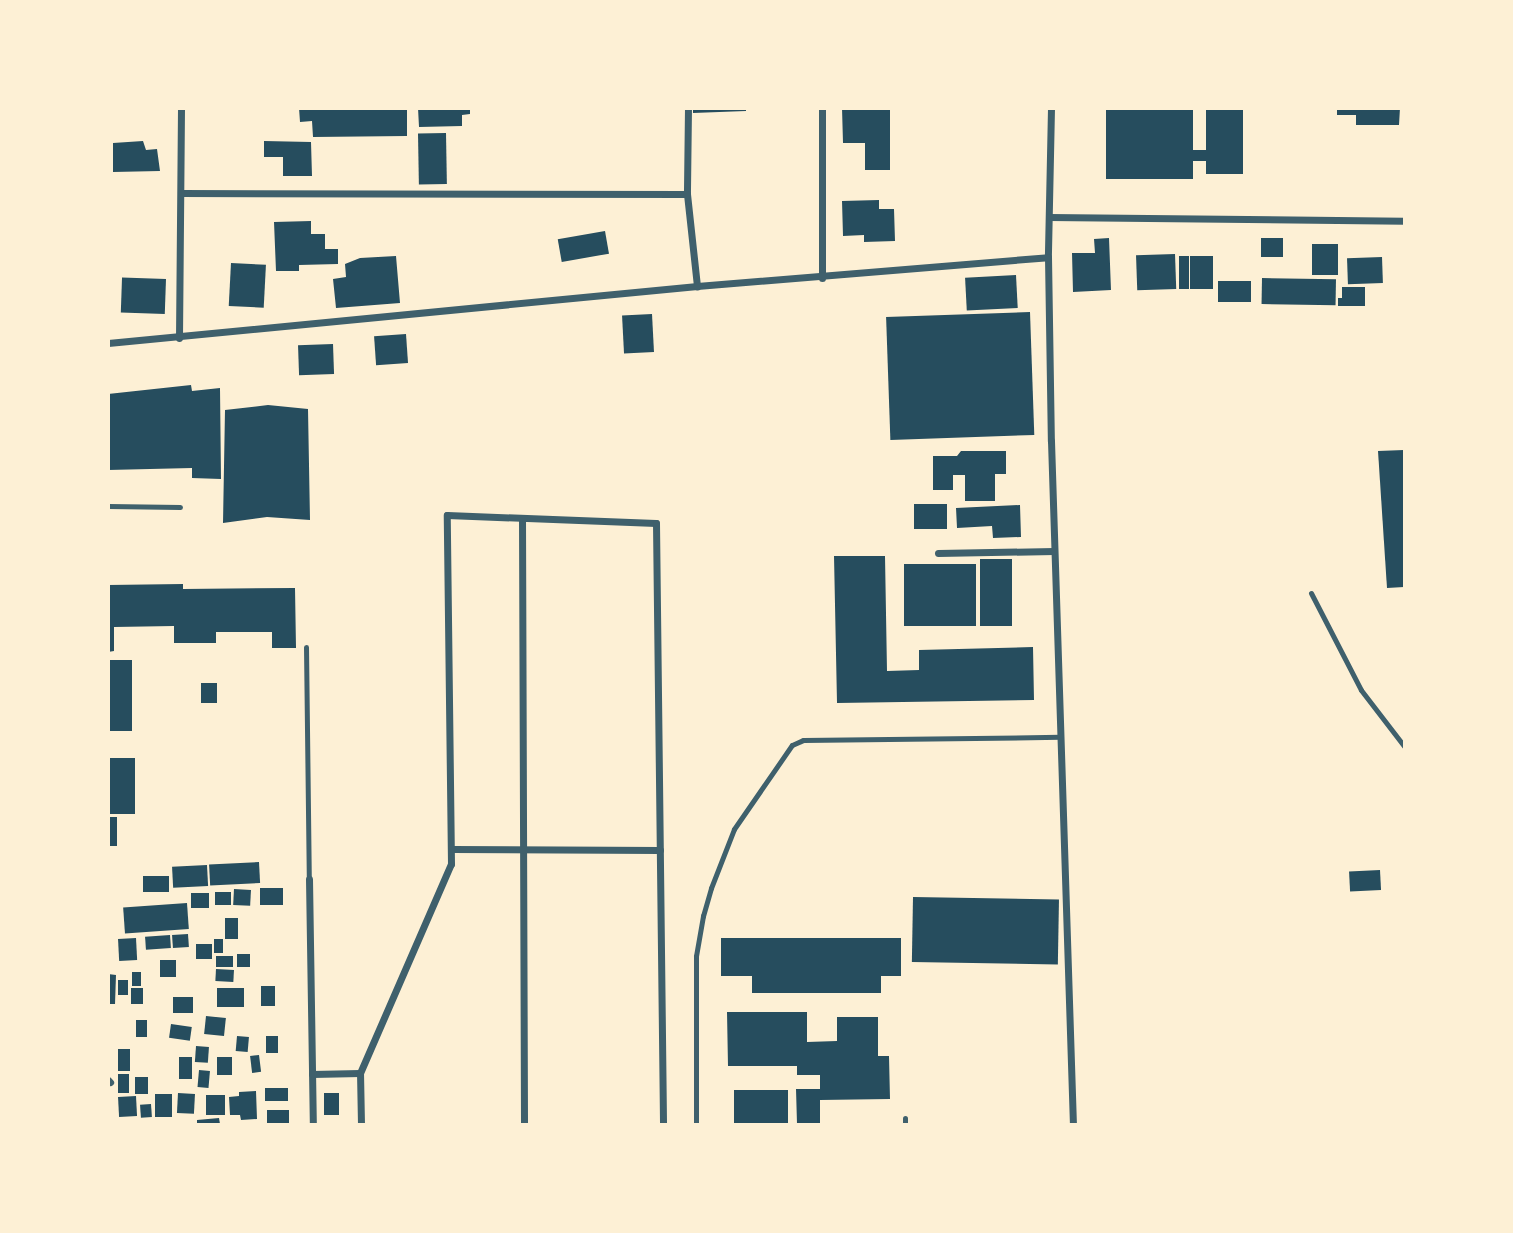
<!DOCTYPE html>
<style>
body{margin:0}
#map{position:relative;width:1513px;height:1233px;overflow:hidden;background:#fdf0d5;font-family:"Titillium Web",sans-serif}
div>[style]{position:absolute}
[style*='--x']{left:calc(var(--x)*1px);top:calc(var(--y)*1px);width:calc(var(--w)*1px);rotate:calc(var(--a)*1deg)}
.building>*{inset:0;background:#264d5e;transform-origin:0 0}
.service>*{height:5px;margin:-2.5px;padding:0 2.5px;transform-origin:2.5px;border-radius:2.5px;background:#3f606c}
.minor>*{height:7px;margin:-3.5px;padding:0 3.5px;transform-origin:3.5px;border-radius:3.5px;background:#3f606c}
span{translate:-50% -50%;white-space:nowrap;text-align:center;line-height:1.15;-webkit-text-stroke:7px #fdf0d5;paint-order:stroke}
.frame{position:absolute;inset:0;border:110px solid #fdf0d5;pointer-events:none}
</style>
<div id="map">
<div class="building">
<div style="clip-path:polygon(299px 108px,407px 108px,407px 136px,313px 137px,312px 121px,300px 122px)"></div>
<div style="clip-path:polygon(418px 108px,470px 108px,470px 114px,462px 115px,462px 126px,419px 127px)"></div>
<div style="clip-path:polygon(693px 108px,746px 108px,746px 111px,693px 113px)"></div>
<div style="clip-path:polygon(842px 108px,890px 108px,890px 170px,865px 170px,865px 143px,843px 143px)"></div>
<div style="clip-path:polygon(1106px 108px,1193px 108px,1193px 150px,1206px 150px,1206px 110px,1243px 110px,1243px 174px,1206px 174px,1206px 161px,1193px 161px,1193px 179px,1106px 179px)"></div>
<div style="clip-path:polygon(1337px 108px,1400px 108px,1399px 125px,1356px 125px,1356px 115px,1337px 115px)"></div>
<div style="left:446px;top:133px;width:51px;height:28px;rotate:89deg"></div>
<div style="clip-path:polygon(143px 141px,146px 150px,157px 149px,160px 171px,113px 172px,113px 143px)"></div>
<div style="clip-path:polygon(264px 141px,311px 142px,312px 176px,283px 176px,283px 157px,264px 157px)"></div>
<div style="clip-path:polygon(879px 200px,879px 209px,894px 209px,895px 241px,864px 242px,864px 235px,843px 236px,842px 201px)"></div>
<div style="clip-path:polygon(311px 221px,311px 234px,325px 234px,325px 249px,338px 249px,338px 264px,299px 265px,299px 271px,276px 271px,274px 222px)"></div>
<div style="left:605px;top:231px;width:23px;height:48px;rotate:80deg"></div>
<div style="clip-path:polygon(1109px 238px,1111px 290px,1073px 292px,1072px 253px,1095px 253px,1094px 239px)"></div>
<div style="left:1261px;top:238px;width:22px;height:19px"></div>
<div style="left:1312px;top:244px;width:26px;height:31px"></div>
<div style="left:1175px;top:254px;width:35px;height:39px;rotate:88deg"></div>
<div style="clip-path:polygon(396px 256px,400px 303px,336px 308px,333px 279px,346px 277px,345px 264px,360px 258px)"></div>
<div style="left:1179px;top:256px;width:10px;height:33px"></div>
<div style="left:1190px;top:256px;width:23px;height:33px"></div>
<div style="left:1382px;top:257px;width:26px;height:35px;rotate:88deg"></div>
<div style="left:231px;top:263px;width:35px;height:43px;rotate:3deg"></div>
<div style="left:1016px;top:275px;width:33px;height:51px;rotate:87deg"></div>
<div style="left:1262px;top:278px;width:74px;height:26px;rotate:1deg"></div>
<div style="left:166px;top:279px;width:35px;height:44px;rotate:92deg"></div>
<div style="left:1218px;top:281px;width:33px;height:21px"></div>
<div style="clip-path:polygon(1342px 287px,1365px 287px,1365px 306px,1338px 306px,1338px 298px,1342px 298px)"></div>
<div style="left:1030px;top:312px;width:123px;height:144px;rotate:88deg"></div>
<div style="left:652px;top:314px;width:38px;height:30px;rotate:87deg"></div>
<div style="left:406px;top:334px;width:29px;height:32px;rotate:86deg"></div>
<div style="left:333px;top:344px;width:30px;height:35px;rotate:88deg"></div>
<div style="clip-path:polygon(191px 385px,192px 391px,220px 388px,221px 479px,192px 478px,192px 468px,108px 470px,108px 394px)"></div>
<div style="clip-path:polygon(268px 405px,308px 409px,310px 520px,267px 517px,223px 523px,225px 410px)"></div>
<div style="clip-path:polygon(1404px 450px,1404px 587px,1387px 588px,1378px 451px)"></div>
<div style="clip-path:polygon(961px 451px,1006px 451px,1006px 474px,995px 474px,995px 501px,965px 501px,965px 475px,953px 475px,953px 490px,933px 490px,933px 456px,957px 456px)"></div>
<div style="left:914px;top:504px;width:33px;height:25px"></div>
<div style="clip-path:polygon(1020px 505px,1021px 537px,993px 538px,992px 526px,957px 528px,956px 508px)"></div>
<div style="clip-path:polygon(834px 556px,885px 556px,887px 671px,919px 670px,919px 650px,1033px 647px,1034px 700px,837px 703px)"></div>
<div style="left:980px;top:559px;width:32px;height:67px"></div>
<div style="left:904px;top:564px;width:72px;height:62px"></div>
<div style="clip-path:polygon(183px 584px,183px 589px,295px 588px,296px 648px,272px 648px,272px 632px,216px 632px,216px 643px,174px 643px,174px 626px,114px 627px,114px 651px,108px 652px,108px 585px)"></div>
<div style="left:108px;top:660px;width:24px;height:71px"></div>
<div style="left:201px;top:683px;width:16px;height:20px"></div>
<div style="left:108px;top:758px;width:27px;height:56px"></div>
<div style="left:108px;top:817px;width:9px;height:29px"></div>
<div style="left:259px;top:862px;width:21px;height:50px;rotate:87deg"></div>
<div style="left:207px;top:865px;width:21px;height:35px;rotate:87deg"></div>
<div style="left:1380px;top:870px;width:20px;height:31px;rotate:87deg"></div>
<div style="left:143px;top:876px;width:26px;height:16px"></div>
<div style="left:260px;top:888px;width:23px;height:17px"></div>
<div style="left:234px;top:889px;width:17px;height:16px;rotate:3deg"></div>
<div style="left:215px;top:892px;width:16px;height:13px"></div>
<div style="left:191px;top:893px;width:18px;height:15px"></div>
<div style="left:913px;top:897px;width:146px;height:65px;rotate:1deg"></div>
<div style="left:187px;top:903px;width:26px;height:64px;rotate:86deg"></div>
<div style="left:225px;top:918px;width:13px;height:21px"></div>
<div style="left:188px;top:934px;width:13px;height:16px;rotate:86deg"></div>
<div style="left:170px;top:935px;width:13px;height:25px;rotate:86deg"></div>
<div style="left:136px;top:938px;width:22px;height:18px;rotate:87deg"></div>
<div style="clip-path:polygon(721px 938px,901px 938px,901px 976px,881px 976px,881px 993px,752px 993px,752px 976px,721px 976px)"></div>
<div style="left:214px;top:939px;width:9px;height:14px"></div>
<div style="left:196px;top:944px;width:16px;height:15px"></div>
<div style="left:250px;top:954px;width:13px;height:13px;rotate:90deg"></div>
<div style="left:216px;top:956px;width:17px;height:11px"></div>
<div style="left:160px;top:960px;width:16px;height:17px"></div>
<div style="left:216px;top:969px;width:18px;height:12px;rotate:3deg"></div>
<div style="left:132px;top:972px;width:9px;height:14px"></div>
<div style="clip-path:polygon(108px 974px,116px 975px,115px 1004px,108px 1004px)"></div>
<div style="left:118px;top:980px;width:10px;height:15px"></div>
<div style="left:261px;top:986px;width:14px;height:20px"></div>
<div style="left:131px;top:988px;width:12px;height:16px"></div>
<div style="left:217px;top:988px;width:27px;height:19px"></div>
<div style="left:173px;top:997px;width:20px;height:16px"></div>
<div style="clip-path:polygon(727px 1012px,807px 1012px,807px 1042px,837px 1041px,837px 1017px,878px 1017px,878px 1056px,889px 1056px,890px 1099px,820px 1100px,820px 1124px,797px 1124px,796px 1089px,820px 1089px,820px 1075px,797px 1075px,797px 1066px,728px 1066px)"></div>
<div style="left:206px;top:1016px;width:20px;height:18px;rotate:6deg"></div>
<div style="left:136px;top:1020px;width:11px;height:17px"></div>
<div style="left:171px;top:1024px;width:21px;height:14px;rotate:8deg"></div>
<div style="left:237px;top:1036px;width:12px;height:15px;rotate:5deg"></div>
<div style="left:266px;top:1036px;width:12px;height:17px"></div>
<div style="left:196px;top:1046px;width:13px;height:16px;rotate:4deg"></div>
<div style="left:118px;top:1049px;width:12px;height:22px"></div>
<div style="left:259px;top:1055px;width:17px;height:9px;rotate:83deg"></div>
<div style="left:179px;top:1057px;width:13px;height:22px"></div>
<div style="left:217px;top:1057px;width:15px;height:18px"></div>
<div style="left:199px;top:1070px;width:11px;height:17px;rotate:5deg"></div>
<div style="left:118px;top:1074px;width:11px;height:19px"></div>
<div style="left:135px;top:1077px;width:13px;height:17px"></div>
<div style="left:288px;top:1088px;width:13px;height:23px;rotate:90deg"></div>
<div style="left:734px;top:1090px;width:54px;height:34px"></div>
<div style="clip-path:polygon(256px 1091px,257px 1119px,241px 1120px,240px 1115px,230px 1115px,229px 1097px,239px 1096px,239px 1092px)"></div>
<div style="left:178px;top:1093px;width:17px;height:20px;rotate:3deg"></div>
<div style="left:324px;top:1093px;width:15px;height:22px"></div>
<div style="left:155px;top:1094px;width:17px;height:23px"></div>
<div style="left:225px;top:1095px;width:20px;height:19px;rotate:90deg"></div>
<div style="left:136px;top:1096px;width:20px;height:18px;rotate:87deg"></div>
<div style="left:151px;top:1104px;width:13px;height:11px;rotate:86deg"></div>
<div style="left:267px;top:1110px;width:22px;height:14px"></div>
<div style="clip-path:polygon(219px 1118px,220px 1124px,197px 1124px,197px 1120px)"></div>
</div>
<div class="service">
<div style="--x:108;--y:506;--w:72;--a:0.8"></div>
<div style="--x:1311;--y:593;--w:109;--a:62.7"></div>
<div style="--x:1361;--y:690;--w:71;--a:52.5"></div>
<div style="--x:306;--y:647;--w:232;--a:89.3"></div>
<div style="--x:905;--y:1118;--w:6;--a:90"></div>
<div style="--x:696;--y:1124;--w:168;--a:-90"></div>
<div style="--x:696;--y:956;--w:41;--a:-80.1"></div>
<div style="--x:703;--y:916;--w:29;--a:-74"></div>
<div style="--x:711;--y:888;--w:63;--a:-68.7"></div>
<div style="--x:734;--y:829;--w:102;--a:-55.4"></div>
<div style="--x:792;--y:745;--w:12;--a:-24"></div>
<div style="--x:803;--y:740;--w:257;--a:-0.7"></div>
</div>
<div class="minor">
<div style="--x:688;--y:108;--w:86;--a:90.7"></div>
<div style="--x:687;--y:194;--w:93;--a:83.8"></div>
<div style="--x:1051;--y:108;--w:149;--a:91.2"></div>
<div style="--x:1048;--y:257;--w:184;--a:89.1"></div>
<div style="--x:1051;--y:441;--w:683;--a:88.16"></div>
<div style="--x:181;--y:193;--w:506;--a:0.11"></div>
<div style="--x:1049;--y:217;--w:355;--a:0.6"></div>
<div style="--x:822;--y:278;--w:170;--a:-90"></div>
<div style="--x:179;--y:338;--w:230;--a:-89.5"></div>
<div style="--x:108;--y:343;--w:592;--a:-5.53"></div>
<div style="--x:697;--y:286;--w:352;--a:-4.7"></div>
<div style="--x:522;--y:518;--w:606;--a:89.81"></div>
<div style="--x:938;--y:553;--w:116;--a:-1"></div>
<div style="--x:452;--y:849;--w:208;--a:0.3"></div>
<div style="--x:309;--y:879;--w:245;--a:89.1"></div>
<div style="--x:312;--y:1074;--w:48;--a:-1.2"></div>
<div style="--x:108;--y:1080;--w:3;--a:45"></div>
<div style="--x:361;--y:1124;--w:51;--a:-91.1"></div>
<div style="--x:360;--y:1073;--w:228;--a:-66.5"></div>
<div style="--x:451;--y:864;--w:349;--a:-90.7"></div>
<div style="--x:447;--y:515;--w:209;--a:2.2"></div>
<div style="--x:656;--y:523;--w:601;--a:89.33"></div>
</div>
<div class="frame"></div>
</div>
